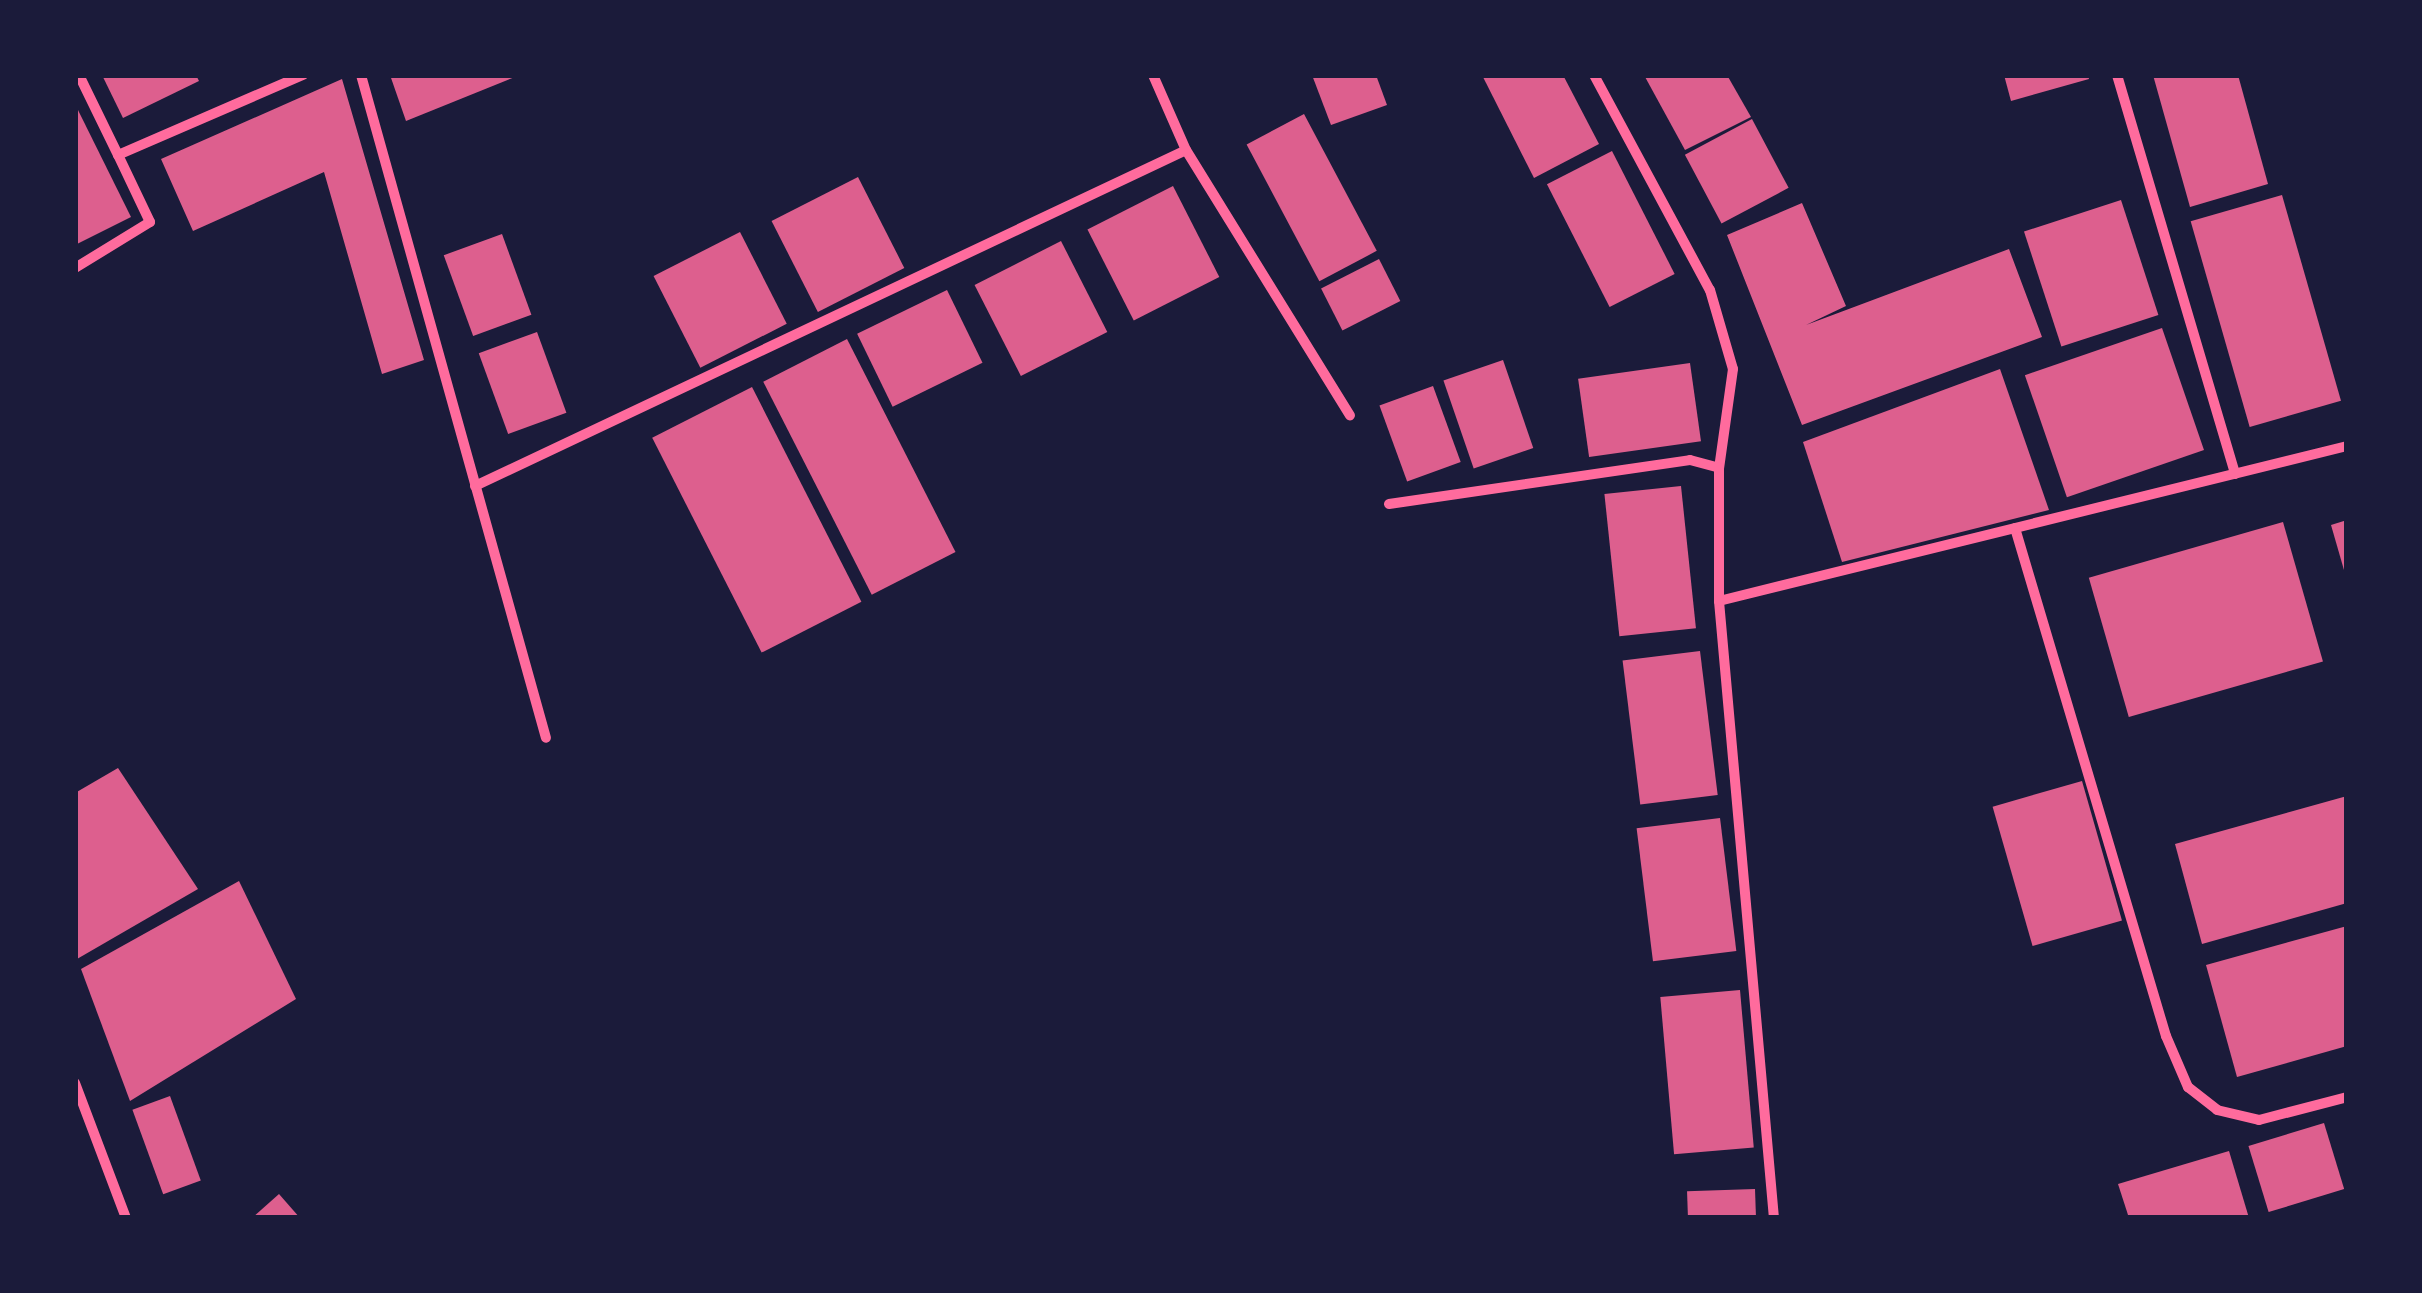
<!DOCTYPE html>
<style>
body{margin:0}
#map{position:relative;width:2422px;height:1293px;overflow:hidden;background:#1b1b3a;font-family:"Asap Condensed",sans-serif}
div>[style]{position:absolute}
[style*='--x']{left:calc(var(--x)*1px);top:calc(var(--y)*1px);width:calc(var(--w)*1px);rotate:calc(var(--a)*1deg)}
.building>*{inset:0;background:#dd5f8e;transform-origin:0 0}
.minor>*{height:10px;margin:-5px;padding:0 5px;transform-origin:5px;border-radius:5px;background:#ff6b9d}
span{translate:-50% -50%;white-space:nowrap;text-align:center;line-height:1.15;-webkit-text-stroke:8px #1b1b3a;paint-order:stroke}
.frame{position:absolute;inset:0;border:78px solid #1b1b3a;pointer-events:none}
</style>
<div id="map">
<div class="building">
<div style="clip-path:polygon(102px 75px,196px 75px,199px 81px,123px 118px)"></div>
<div style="clip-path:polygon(390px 75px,520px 75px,406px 121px)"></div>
<div style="clip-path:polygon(1312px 75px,1376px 75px,1387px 105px,1331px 125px)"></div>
<div style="clip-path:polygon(1482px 75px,1563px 75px,1599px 144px,1534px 178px)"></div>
<div style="clip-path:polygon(1644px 75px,1727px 75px,1751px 117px,1685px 150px)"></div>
<div style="clip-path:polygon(2004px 75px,2088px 75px,2089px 79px,2011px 101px)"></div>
<div style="clip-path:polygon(2153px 75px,2238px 75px,2268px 184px,2190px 207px)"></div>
<div style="clip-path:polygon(342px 79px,424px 360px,382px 374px,324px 172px,193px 231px,161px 159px)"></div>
<div style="clip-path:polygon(75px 104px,131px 217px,75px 245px)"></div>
<div style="left:1304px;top:114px;width:155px;height:65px;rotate:62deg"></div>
<div style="left:1752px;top:119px;width:78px;height:76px;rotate:62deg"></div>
<div style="left:1612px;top:151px;width:138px;height:73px;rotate:63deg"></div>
<div style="left:858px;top:177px;width:102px;height:97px;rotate:63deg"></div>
<div style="left:1173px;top:186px;width:102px;height:96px;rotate:63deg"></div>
<div style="left:2282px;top:195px;width:214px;height:95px;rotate:74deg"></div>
<div style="left:2121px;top:200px;width:121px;height:102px;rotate:72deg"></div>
<div style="clip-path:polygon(1802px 203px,1846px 306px,1806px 325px,2009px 249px,2042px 337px,1802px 425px,1727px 235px)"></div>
<div style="left:740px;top:232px;width:103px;height:97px;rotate:63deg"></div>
<div style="left:502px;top:234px;width:86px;height:62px;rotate:70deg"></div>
<div style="left:1061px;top:241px;width:102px;height:97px;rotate:63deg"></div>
<div style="left:1379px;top:259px;width:47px;height:65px;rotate:63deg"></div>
<div style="left:947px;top:290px;width:81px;height:100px;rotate:64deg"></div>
<div style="left:2162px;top:328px;width:129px;height:145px;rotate:71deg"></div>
<div style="left:537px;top:332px;width:86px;height:62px;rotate:70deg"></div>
<div style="left:847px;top:339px;width:239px;height:94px;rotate:63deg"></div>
<div style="left:1503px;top:360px;width:93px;height:63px;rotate:71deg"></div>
<div style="left:1690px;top:363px;width:79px;height:113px;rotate:82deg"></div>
<div style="clip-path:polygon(2000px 369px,2049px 510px,1842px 562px,1803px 442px)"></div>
<div style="left:1433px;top:386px;width:81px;height:57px;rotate:70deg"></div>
<div style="left:752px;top:387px;width:241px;height:112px;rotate:63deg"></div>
<div style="left:1681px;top:486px;width:143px;height:77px;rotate:84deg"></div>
<div style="clip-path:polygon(2347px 520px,2347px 577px,2346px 577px,2331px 525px)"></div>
<div style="left:2283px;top:522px;width:145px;height:202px;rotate:74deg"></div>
<div style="left:1700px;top:651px;width:145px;height:78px;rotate:83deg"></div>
<div style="clip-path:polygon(118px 768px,198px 889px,77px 959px,75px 793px)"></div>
<div style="left:2082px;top:781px;width:145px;height:93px;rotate:74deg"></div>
<div style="clip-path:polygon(2347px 796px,2347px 903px,2202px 944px,2175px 844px)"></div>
<div style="left:1720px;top:818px;width:134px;height:84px;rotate:83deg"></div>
<div style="clip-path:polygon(239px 881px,296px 999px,130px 1101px,81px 969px)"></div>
<div style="clip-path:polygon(2347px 926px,2347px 1046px,2237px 1077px,2206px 965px)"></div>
<div style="left:1740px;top:990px;width:158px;height:80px;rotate:85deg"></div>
<div style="left:170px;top:1096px;width:90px;height:40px;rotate:70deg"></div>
<div style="left:2324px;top:1123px;width:69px;height:79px;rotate:73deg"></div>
<div style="clip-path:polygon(2229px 1151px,2249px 1218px,2129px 1218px,2118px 1184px)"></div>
<div style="left:1755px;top:1189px;width:29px;height:68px;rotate:88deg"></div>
<div style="clip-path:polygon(279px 1194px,300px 1218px,252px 1218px)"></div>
</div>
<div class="minor">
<div style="--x:79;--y:75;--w:89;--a:64"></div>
<div style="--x:118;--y:155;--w:202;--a:-23.4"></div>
<div style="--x:361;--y:75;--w:688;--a:74.41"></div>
<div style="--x:1153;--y:75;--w:82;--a:66.3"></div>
<div style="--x:1186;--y:150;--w:312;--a:58.3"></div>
<div style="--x:1594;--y:75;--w:244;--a:61.7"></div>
<div style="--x:1710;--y:290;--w:82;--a:73.8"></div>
<div style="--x:1733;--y:369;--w:100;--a:98"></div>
<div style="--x:1719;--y:468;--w:133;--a:90"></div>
<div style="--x:1719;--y:601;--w:619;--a:84.91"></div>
<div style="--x:2117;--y:75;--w:416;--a:73.5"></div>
<div style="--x:75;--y:268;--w:88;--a:-31.5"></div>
<div style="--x:150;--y:222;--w:74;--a:-115.5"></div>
<div style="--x:475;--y:486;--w:786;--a:-25.29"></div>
<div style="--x:1389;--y:504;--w:304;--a:-8.3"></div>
<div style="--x:1690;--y:460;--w:30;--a:15"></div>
<div style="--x:2015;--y:528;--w:530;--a:73.45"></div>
<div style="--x:2166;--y:1036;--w:56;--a:66.7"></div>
<div style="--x:2188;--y:1087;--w:37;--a:38"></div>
<div style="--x:2217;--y:1110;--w:43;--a:13.4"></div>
<div style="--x:2259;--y:1120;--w:91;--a:-14.6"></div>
<div style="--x:1719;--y:601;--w:647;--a:-13.86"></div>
<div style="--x:75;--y:1083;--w:144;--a:69.3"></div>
</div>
<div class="frame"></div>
</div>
